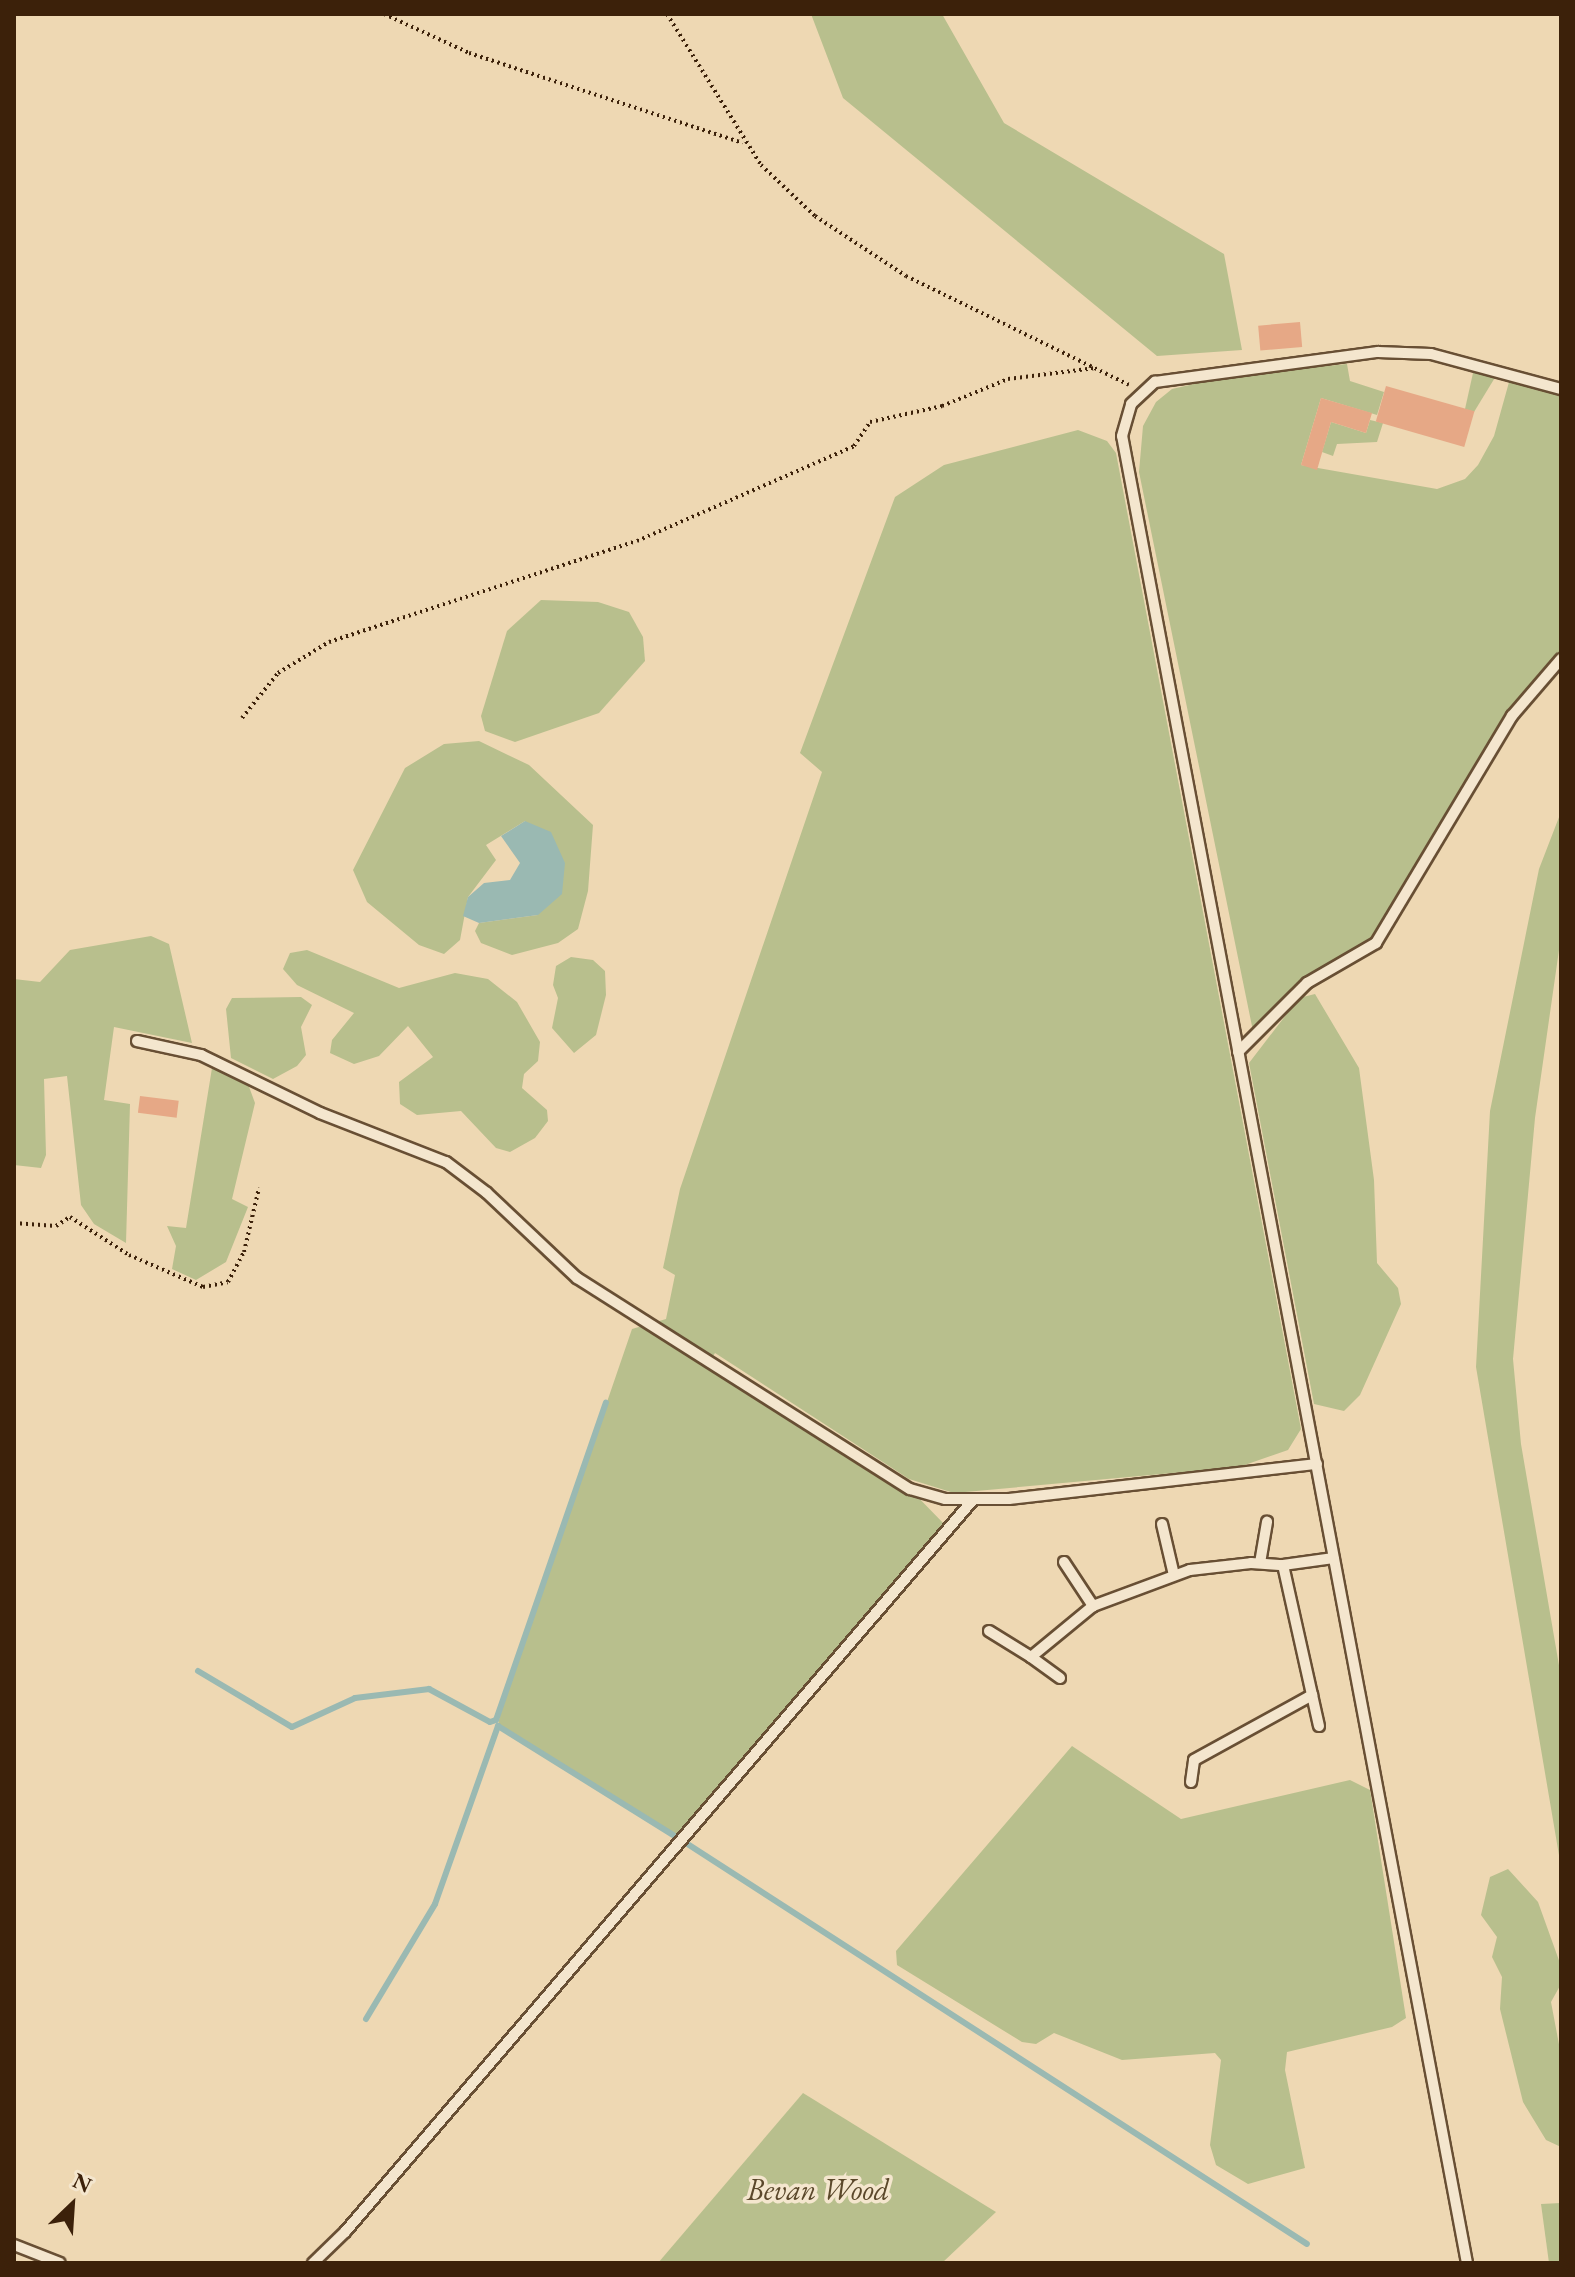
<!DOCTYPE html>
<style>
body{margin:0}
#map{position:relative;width:1575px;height:2277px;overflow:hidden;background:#eed8b3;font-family:"EB Garamond",serif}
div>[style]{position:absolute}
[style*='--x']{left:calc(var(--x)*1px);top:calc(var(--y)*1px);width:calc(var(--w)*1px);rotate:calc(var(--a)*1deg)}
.green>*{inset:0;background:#b8bf8d}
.water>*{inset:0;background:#9ab9b2}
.stream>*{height:6px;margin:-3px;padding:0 3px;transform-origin:3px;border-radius:3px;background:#9ab9b2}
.building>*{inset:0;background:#e6a886;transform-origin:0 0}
.path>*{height:4px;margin-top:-2px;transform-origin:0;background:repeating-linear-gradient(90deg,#3c210a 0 2px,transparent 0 6px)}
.roads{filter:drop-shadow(2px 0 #684f34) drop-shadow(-2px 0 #684f34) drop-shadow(0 2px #684f34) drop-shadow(0 -2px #684f34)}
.lane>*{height:10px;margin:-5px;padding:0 5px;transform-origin:5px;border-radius:5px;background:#f4e6ce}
span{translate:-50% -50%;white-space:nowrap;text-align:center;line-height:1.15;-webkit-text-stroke:7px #f4e6ce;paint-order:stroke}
.park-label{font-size:30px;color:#5b482b;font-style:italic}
.frame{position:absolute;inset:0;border:16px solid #3c210a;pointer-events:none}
.north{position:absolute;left:32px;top:2165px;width:80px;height:80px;-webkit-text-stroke:6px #f4e6ce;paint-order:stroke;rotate:25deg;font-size:22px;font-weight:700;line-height:32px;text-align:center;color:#3c210a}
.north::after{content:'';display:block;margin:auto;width:28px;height:36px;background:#3c210a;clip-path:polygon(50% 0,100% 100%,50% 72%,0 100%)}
</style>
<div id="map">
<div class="green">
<div style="clip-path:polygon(811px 14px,942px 14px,1004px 123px,1224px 254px,1242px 350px,1157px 356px,843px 98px)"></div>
<div style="clip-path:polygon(1286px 363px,1287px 370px,1347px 364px,1350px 381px,1384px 392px,1377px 415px,1321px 398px,1301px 465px,1437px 489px,1465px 479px,1478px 465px,1494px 436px,1511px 375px,1561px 389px,1561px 659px,1512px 716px,1376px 943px,1307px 984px,1254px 1036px,1139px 472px,1143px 426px,1156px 402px,1172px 389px)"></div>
<div style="clip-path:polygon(1475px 364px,1499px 371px,1474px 412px,1465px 409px)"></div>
<div style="clip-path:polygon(1370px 420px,1383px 423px,1377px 442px,1337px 444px,1333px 456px,1322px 452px,1331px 422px,1366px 433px)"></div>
<div style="clip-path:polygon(1078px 430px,1107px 441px,1116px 453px,1301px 1429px,1288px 1450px,1239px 1467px,954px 1493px,909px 1479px,715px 1353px,709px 1363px,910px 1489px,947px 1527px,680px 1839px,498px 1726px,500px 1714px,632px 1329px,666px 1319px,675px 1275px,663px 1268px,680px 1189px,822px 772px,800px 753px,895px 497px,944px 465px)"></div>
<div style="clip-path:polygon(541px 600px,598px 602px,629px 612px,643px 637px,645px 661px,599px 713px,515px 742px,485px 731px,481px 716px,507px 631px)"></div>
<div style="clip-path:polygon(479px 741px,529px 765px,593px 825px,588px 891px,578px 929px,558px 943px,512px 955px,481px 943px,475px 931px,479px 923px,538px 915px,525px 821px,486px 845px,496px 860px,468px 897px,460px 940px,444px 954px,419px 945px,367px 902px,353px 870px,405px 768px,444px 744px)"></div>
<div style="clip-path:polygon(1561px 812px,1561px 936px,1535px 1118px,1513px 1359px,1521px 1444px,1561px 1677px,1561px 1867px,1476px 1367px,1490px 1111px,1539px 869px)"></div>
<div style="clip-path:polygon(151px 936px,169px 944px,192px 1043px,114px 1027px,104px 1100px,130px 1104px,126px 1243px,94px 1224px,81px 1205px,67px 1076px,44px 1079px,46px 1155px,41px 1168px,14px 1165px,14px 979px,40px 982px,70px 950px)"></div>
<div style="clip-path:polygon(307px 950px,399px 988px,455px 973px,488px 979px,517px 1002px,540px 1042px,538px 1061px,524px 1074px,522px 1088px,547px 1110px,548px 1121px,535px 1138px,510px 1152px,496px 1148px,461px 1111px,417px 1115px,400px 1104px,399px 1082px,433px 1057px,408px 1026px,379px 1056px,354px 1064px,330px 1053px,332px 1040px,354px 1013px,297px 985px,283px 969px,290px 953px)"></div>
<div style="clip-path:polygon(571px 957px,593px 960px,605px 971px,606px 995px,596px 1035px,574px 1053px,552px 1028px,558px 998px,553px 985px,556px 966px)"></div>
<div style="clip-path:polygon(1315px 994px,1359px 1068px,1374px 1180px,1377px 1263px,1398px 1288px,1401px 1304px,1360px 1395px,1344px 1411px,1314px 1404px,1249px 1063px,1299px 998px)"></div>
<div style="clip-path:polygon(301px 997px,312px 1005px,301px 1027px,306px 1055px,297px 1066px,273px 1079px,231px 1058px,226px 1009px,232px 998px)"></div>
<div style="clip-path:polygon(212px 1068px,248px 1084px,255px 1103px,232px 1199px,248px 1207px,226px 1262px,196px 1280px,172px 1269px,176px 1246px,167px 1226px,186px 1228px)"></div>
<div style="clip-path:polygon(1072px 1746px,1181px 1819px,1350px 1780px,1370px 1790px,1406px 2018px,1392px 2027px,1287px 2052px,1285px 2070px,1305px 2168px,1248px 2184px,1216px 2165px,1210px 2145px,1221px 2060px,1215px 2053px,1122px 2060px,1054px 2033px,1036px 2044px,1022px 2042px,897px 1965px,896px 1951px)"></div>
<div style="clip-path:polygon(1508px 1869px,1538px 1902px,1561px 1966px,1561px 1984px,1551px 2002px,1561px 2055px,1561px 2147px,1546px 2140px,1523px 2102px,1500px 2009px,1502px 1977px,1492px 1957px,1497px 1937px,1481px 1915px,1490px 1877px)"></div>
<div style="clip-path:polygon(803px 2093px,996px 2212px,942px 2263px,658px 2263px)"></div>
<div style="clip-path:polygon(1561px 2203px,1561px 2263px,1549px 2263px,1541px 2204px)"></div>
</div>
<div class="water">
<div style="clip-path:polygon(525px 821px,551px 832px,565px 863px,562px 894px,538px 915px,479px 923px,463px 916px,468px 897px,484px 883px,510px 880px,520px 863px,501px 836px)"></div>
</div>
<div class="stream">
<div style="--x:198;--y:1671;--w:109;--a:30.8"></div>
<div style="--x:292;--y:1727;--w:69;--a:-24.7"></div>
<div style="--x:355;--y:1698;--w:75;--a:-6.9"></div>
<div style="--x:429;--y:1689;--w:69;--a:28.4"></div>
<div style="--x:490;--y:1722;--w:6;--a:-18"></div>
<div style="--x:496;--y:1720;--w:336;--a:-70.9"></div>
<div style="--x:686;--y:1843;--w:739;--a:32.85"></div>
<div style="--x:366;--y:2019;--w:134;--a:-59"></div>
<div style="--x:435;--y:1904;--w:189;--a:-70.5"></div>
<div style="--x:498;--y:1726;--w:206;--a:31.9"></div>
</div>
<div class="building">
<div style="left:1300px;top:322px;width:25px;height:42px;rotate:85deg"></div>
<div style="left:1386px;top:386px;width:92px;height:37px;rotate:16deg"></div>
<div style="clip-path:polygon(1321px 398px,1372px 413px,1366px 433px,1331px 422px,1317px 470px,1301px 465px)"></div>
<div style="left:140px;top:1096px;width:39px;height:17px;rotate:7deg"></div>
</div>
<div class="path">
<div style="--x:384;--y:14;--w:94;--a:24.6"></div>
<div style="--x:469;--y:53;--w:288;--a:18.2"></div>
<div style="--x:667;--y:14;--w:178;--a:58.1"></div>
<div style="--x:761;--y:165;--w:74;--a:43.4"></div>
<div style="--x:815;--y:216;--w:109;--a:33.4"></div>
<div style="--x:906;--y:276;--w:248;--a:26"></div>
<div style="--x:242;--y:718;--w:58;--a:-51.3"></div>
<div style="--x:278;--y:673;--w:60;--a:-31.3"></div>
<div style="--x:329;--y:642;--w:324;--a:-18.2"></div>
<div style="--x:637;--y:541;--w:237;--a:-23.6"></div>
<div style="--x:854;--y:446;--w:29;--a:-56"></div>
<div style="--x:870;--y:422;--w:74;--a:-12.5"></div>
<div style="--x:942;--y:406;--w:71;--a:-22.2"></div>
<div style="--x:1008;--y:379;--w:88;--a:-7.2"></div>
<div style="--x:14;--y:1223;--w:42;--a:4.1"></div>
<div style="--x:56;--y:1226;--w:17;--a:-33"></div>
<div style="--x:70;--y:1217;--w:70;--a:32.8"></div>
<div style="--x:129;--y:1255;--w:81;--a:23.4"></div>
<div style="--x:203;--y:1287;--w:25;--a:-11"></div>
<div style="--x:228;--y:1282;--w:34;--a:-62"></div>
<div style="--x:244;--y:1252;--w:66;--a:-76.8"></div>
</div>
<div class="roads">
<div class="lane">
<div style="--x:137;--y:1041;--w:66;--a:12.3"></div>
<div style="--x:201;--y:1055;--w:132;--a:26"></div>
<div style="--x:320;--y:1113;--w:135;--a:21.3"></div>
<div style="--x:446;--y:1162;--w:51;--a:37.1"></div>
<div style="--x:487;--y:1193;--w:124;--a:43.4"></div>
<div style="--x:577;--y:1278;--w:394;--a:32.4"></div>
<div style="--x:910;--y:1489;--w:36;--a:16"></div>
<div style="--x:945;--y:1499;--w:64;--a:0"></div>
<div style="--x:1009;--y:1499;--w:310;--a:-6.5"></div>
<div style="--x:1238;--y:1052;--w:98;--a:-45"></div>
<div style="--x:1307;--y:983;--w:80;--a:-30.1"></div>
<div style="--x:1376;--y:943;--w:265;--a:-59.1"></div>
<div style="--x:1512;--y:716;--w:75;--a:-49.3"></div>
<div style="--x:1162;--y:1524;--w:52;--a:76.8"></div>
<div style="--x:1064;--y:1562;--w:53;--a:56.6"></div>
<div style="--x:1260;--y:1563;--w:42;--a:-80.3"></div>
<div style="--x:989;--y:1631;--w:49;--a:31.8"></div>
<div style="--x:1060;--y:1678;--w:36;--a:-144"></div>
<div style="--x:1031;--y:1657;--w:80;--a:-39.4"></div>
<div style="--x:1093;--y:1606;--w:103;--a:-20.4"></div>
<div style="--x:1190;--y:1570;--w:61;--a:-6.5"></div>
<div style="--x:1251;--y:1563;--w:32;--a:4"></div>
<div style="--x:1319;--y:1726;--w:165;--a:-102.6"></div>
<div style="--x:1283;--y:1565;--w:51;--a:-7.8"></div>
<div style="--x:1191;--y:1782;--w:22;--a:-82"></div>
<div style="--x:1194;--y:1760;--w:135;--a:-28.8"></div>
<div style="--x:14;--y:2245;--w:49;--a:21.4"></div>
<div style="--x:313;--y:2263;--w:45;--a:-44.1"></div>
<div style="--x:345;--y:2232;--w:963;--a:-49.38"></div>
<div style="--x:1467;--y:2263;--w:1859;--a:-100.69"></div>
<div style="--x:1122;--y:436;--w:33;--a:-74"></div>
<div style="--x:1131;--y:404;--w:33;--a:-43"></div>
<div style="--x:1155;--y:382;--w:225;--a:-7.7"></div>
<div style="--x:1378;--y:352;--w:53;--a:2.2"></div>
<div style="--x:1431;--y:354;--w:135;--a:15.1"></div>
</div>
</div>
<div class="park-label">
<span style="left:818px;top:2190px">Bevan Wood</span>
</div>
<div class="frame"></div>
<div class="north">N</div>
</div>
